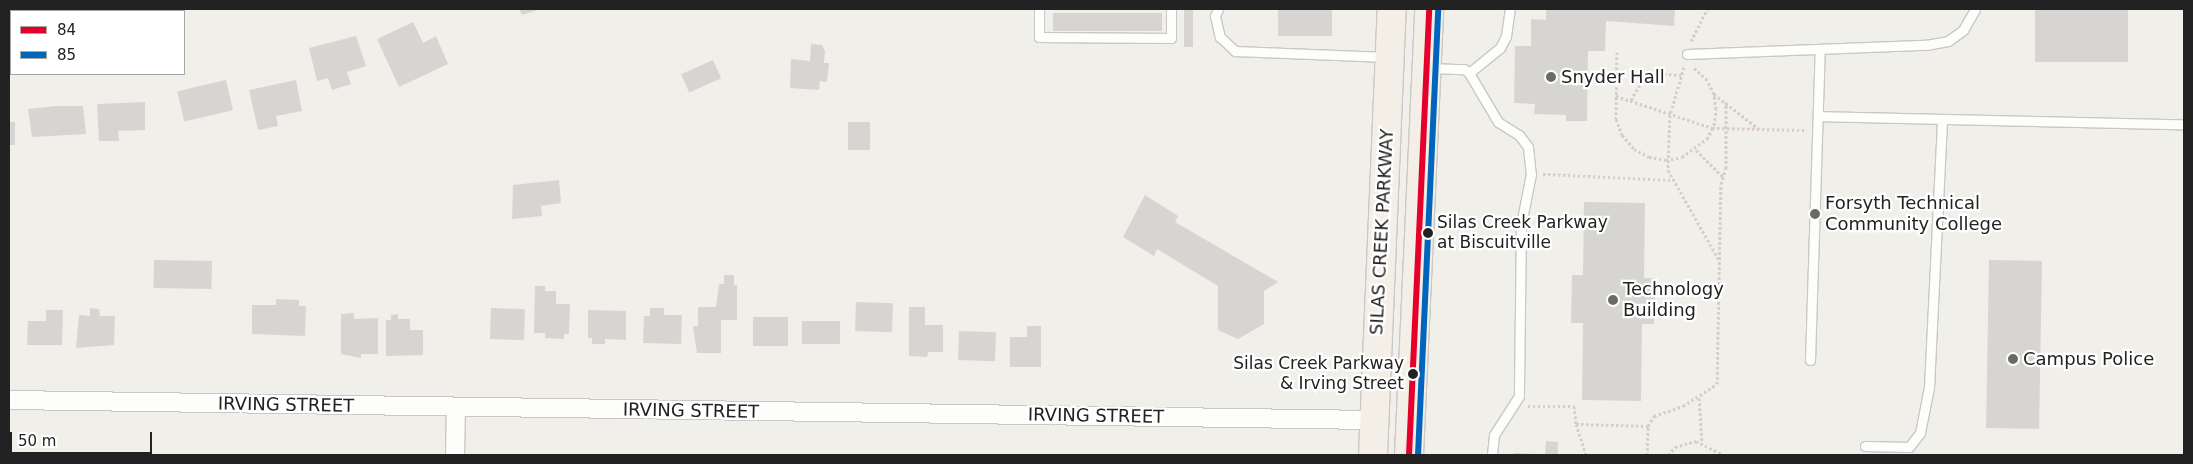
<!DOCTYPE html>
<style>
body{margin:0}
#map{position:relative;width:2193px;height:464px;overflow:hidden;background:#f0efea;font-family:"DejaVu Sans",sans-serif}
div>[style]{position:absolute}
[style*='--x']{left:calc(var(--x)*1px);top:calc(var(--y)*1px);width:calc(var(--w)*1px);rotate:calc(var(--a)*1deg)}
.building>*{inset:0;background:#d7d5d1;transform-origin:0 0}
.path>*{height:3px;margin-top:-1.5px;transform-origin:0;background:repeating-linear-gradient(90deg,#d9ccc8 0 2.5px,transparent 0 5px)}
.roads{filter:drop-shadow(1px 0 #c9c8c6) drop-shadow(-1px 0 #c9c8c6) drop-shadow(0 1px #c9c8c6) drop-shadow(0 -1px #c9c8c6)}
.service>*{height:9px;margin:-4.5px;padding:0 4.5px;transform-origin:4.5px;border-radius:4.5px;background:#fdfdfc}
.minor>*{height:18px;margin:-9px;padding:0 9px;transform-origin:9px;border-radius:9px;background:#fdfdfc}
.primary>*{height:28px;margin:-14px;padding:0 14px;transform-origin:14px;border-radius:14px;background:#f3eee6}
.bus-1>*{height:6px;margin:-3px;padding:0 3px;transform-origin:3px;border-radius:3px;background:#e4002b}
.bus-2>*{height:6px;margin:-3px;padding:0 3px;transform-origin:3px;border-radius:3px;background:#0065bd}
.dots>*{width:14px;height:14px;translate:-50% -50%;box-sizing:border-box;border:2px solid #fff;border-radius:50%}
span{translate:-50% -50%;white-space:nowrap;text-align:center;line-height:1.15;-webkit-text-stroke:4.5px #fff;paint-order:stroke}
.bus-label{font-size:17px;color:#222}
.left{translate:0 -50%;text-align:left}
.right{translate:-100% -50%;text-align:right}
.poi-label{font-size:18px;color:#222}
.street-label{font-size:18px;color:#222}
.frame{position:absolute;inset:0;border:10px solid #222;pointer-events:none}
.legend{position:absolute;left:10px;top:10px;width:175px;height:65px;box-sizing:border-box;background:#fff;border:1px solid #a7a7a7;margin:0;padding:6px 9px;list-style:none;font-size:15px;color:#222}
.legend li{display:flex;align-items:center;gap:10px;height:25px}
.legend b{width:25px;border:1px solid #a7a7a7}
.scale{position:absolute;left:10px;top:432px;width:142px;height:22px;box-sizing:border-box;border:2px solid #222;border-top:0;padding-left:6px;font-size:15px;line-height:18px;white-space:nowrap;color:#222;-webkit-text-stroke:4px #fff;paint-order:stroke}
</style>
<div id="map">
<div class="building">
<div style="clip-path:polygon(519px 9px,540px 9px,522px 15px)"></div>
<div style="left:1184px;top:9px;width:9px;height:38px"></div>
<div style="left:1278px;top:9px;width:54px;height:27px"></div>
<div style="clip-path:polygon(1546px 9px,1675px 9px,1674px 26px,1606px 21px,1605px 51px,1588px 51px,1587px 121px,1566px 121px,1566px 115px,1534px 114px,1535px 104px,1514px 103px,1515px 46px,1531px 46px,1531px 19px,1546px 20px)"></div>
<div style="left:2035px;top:9px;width:93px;height:53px"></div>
<div style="left:1053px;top:13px;width:109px;height:18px"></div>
<div style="clip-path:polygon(413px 22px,423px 43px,436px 36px,448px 64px,399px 87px,377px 39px)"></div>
<div style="clip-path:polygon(356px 36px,366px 66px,347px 72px,351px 84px,332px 90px,328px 78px,317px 81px,309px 48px)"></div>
<div style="clip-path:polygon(811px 44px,822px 45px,825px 51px,824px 63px,829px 63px,827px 82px,820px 81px,819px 90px,790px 88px,791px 59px,810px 61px)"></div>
<div style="left:713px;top:60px;width:20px;height:35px;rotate:66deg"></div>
<div style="left:226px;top:80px;width:31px;height:50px;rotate:77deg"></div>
<div style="clip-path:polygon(296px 80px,302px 111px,276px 116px,278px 126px,258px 130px,249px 90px)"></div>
<div style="clip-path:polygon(145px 102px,145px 130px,118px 131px,119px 141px,99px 141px,97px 104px)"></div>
<div style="clip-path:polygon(56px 106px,83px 106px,86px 134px,32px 137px,28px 109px)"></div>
<div style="left:15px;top:122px;width:23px;height:6px;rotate:90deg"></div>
<div style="left:848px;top:122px;width:22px;height:28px"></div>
<div style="clip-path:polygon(559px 180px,561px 203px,541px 206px,542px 216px,512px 219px,513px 185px)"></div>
<div style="clip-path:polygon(1145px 195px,1178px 216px,1175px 222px,1278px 282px,1264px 291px,1264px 324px,1238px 339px,1218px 330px,1218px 286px,1157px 249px,1154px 256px,1123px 237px)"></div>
<div style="clip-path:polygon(1584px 202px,1645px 203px,1644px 278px,1655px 278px,1654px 324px,1642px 324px,1641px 401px,1582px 400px,1583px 323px,1571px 323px,1572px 275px,1583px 275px)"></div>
<div style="left:154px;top:260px;width:58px;height:28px;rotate:1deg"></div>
<div style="left:1989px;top:260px;width:53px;height:168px;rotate:1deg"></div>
<div style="clip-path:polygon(724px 275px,734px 275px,734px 285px,737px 285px,737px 320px,721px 320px,721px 353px,697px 353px,693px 326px,698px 326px,698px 307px,716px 307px,719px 284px,724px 284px)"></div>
<div style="clip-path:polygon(535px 286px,545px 286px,545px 291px,556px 291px,556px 304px,570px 304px,569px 334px,564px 334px,564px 339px,545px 338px,545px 333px,534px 333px)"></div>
<div style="clip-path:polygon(276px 299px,299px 300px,299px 306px,306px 306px,305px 336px,252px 334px,252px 305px,276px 305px)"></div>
<div style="left:856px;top:302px;width:37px;height:29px;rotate:2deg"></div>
<div style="clip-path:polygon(909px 307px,925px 307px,925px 325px,943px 325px,943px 352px,928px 352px,927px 357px,909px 356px)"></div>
<div style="clip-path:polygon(90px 308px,99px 309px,100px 316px,115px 316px,114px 345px,76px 348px,79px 315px,90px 316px)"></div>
<div style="left:491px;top:308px;width:34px;height:31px;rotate:2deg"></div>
<div style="clip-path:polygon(650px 308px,664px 308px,664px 315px,682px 315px,681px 344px,643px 343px,644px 316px,650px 316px)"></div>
<div style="clip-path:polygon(46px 310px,63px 310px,62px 345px,27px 345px,28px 321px,46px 321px)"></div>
<div style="clip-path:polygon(588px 310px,626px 311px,626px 340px,605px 339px,605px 344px,592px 344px,592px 338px,588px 338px)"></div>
<div style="clip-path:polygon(354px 313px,354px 319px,378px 318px,378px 354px,361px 354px,361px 358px,341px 354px,341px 314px)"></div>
<div style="clip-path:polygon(398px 314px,398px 319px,410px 319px,410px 330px,423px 330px,423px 355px,386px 356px,386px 320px,391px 320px,391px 315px)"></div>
<div style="left:788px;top:317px;width:29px;height:35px;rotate:90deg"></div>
<div style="left:840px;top:321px;width:23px;height:38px;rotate:90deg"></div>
<div style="clip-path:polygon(1027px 326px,1041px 326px,1041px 367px,1010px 367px,1010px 337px,1027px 337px)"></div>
<div style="left:959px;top:331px;width:37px;height:29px;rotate:2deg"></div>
<div style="clip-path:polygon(1546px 441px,1558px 442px,1558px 455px,1545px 455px)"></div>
<div style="clip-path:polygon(1514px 453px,1536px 454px,1536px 455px,1514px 455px)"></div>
</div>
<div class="path">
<div style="--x:1691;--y:41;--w:36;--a:-63"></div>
<div style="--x:1617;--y:52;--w:67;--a:90.9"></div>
<div style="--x:1616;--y:119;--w:17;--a:69"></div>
<div style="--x:1622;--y:135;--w:18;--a:49"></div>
<div style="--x:1634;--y:149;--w:17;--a:28"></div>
<div style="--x:1649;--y:157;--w:17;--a:10"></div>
<div style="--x:1666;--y:160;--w:16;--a:-11"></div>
<div style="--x:1682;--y:157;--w:31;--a:-36"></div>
<div style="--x:1707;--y:139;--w:16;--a:-63"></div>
<div style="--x:1714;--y:125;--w:16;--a:-83"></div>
<div style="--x:1716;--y:109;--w:15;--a:-98"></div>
<div style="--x:1714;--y:94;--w:16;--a:-117"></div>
<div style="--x:1707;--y:80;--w:18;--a:-137"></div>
<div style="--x:1684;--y:67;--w:50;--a:106.3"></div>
<div style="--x:1670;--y:115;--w:55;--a:92.1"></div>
<div style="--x:1668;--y:170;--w:103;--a:60.5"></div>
<div style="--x:1714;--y:94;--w:57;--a:37.9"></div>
<div style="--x:1616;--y:96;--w:101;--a:18.4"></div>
<div style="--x:1712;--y:128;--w:93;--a:1.2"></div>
<div style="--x:1631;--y:100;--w:20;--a:-60"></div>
<div style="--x:1641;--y:83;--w:16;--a:-35"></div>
<div style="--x:1654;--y:74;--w:27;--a:2"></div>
<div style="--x:1696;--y:150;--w:38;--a:45"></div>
<div style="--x:1543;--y:174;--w:129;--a:2.7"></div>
<div style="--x:1699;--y:398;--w:45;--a:86.2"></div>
<div style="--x:1528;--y:406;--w:46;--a:0"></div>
<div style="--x:1574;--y:406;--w:18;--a:84"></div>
<div style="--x:1576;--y:424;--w:33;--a:72"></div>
<div style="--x:1576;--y:424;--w:72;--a:1.6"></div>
<div style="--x:1647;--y:455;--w:29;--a:-88"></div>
<div style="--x:1648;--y:426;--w:12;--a:-59"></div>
<div style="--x:1654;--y:416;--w:31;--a:-19"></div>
<div style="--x:1683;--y:406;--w:40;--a:-32.9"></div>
<div style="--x:1717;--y:384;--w:200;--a:-88.9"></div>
<div style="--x:1721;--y:184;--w:17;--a:-73"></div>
<div style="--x:1726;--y:168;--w:66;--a:-90"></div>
<div style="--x:1668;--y:455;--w:11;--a:-49"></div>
<div style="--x:1675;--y:447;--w:22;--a:-16"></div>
<div style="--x:1696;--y:441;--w:31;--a:27"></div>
</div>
<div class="roads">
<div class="service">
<div style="--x:1039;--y:9;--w:28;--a:90"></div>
<div style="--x:1039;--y:37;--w:132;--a:0.4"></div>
<div style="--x:1171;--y:38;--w:29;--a:-90"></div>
<div style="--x:1218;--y:9;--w:8;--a:113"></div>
<div style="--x:1215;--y:16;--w:22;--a:77"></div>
<div style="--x:1220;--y:37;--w:21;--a:43"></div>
<div style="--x:1235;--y:51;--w:152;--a:2.3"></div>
<div style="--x:1687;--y:54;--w:239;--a:-2.2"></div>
<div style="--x:1926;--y:45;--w:22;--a:-10"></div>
<div style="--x:1948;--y:41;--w:19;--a:-36"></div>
<div style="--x:1963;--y:30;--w:24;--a:-60"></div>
<div style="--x:1429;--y:68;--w:35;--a:2"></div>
<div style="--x:1464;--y:69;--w:6;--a:39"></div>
<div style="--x:1469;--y:73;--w:57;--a:59.4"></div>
<div style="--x:1498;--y:122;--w:25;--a:32"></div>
<div style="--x:1519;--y:135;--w:15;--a:53"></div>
<div style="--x:1528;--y:147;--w:27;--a:84"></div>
<div style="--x:1531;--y:174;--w:51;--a:101.3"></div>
<div style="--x:1521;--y:224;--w:172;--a:90.7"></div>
<div style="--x:1519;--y:396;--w:46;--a:122.7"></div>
<div style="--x:1494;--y:435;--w:20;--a:96"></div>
<div style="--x:1469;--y:73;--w:40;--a:-39"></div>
<div style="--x:1500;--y:48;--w:13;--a:-63"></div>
<div style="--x:1506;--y:36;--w:27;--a:-82"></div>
<div style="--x:1818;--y:116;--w:366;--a:1.3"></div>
<div style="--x:1810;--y:360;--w:311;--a:-88.2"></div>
<div style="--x:1865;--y:446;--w:44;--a:1.3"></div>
<div style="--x:1909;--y:447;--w:18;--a:-52"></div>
<div style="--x:1920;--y:433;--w:47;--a:-78.9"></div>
<div style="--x:1929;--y:387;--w:268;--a:-87.2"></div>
</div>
<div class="minor">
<div style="--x:147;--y:11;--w:13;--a:-9"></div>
<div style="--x:9;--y:33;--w:2;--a:0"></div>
<div style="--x:9;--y:400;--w:1365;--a:0.84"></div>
<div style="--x:455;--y:455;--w:47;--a:-88.8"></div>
</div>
<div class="primary">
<div style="--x:1373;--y:455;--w:446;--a:-87.6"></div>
<div style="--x:1409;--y:455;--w:446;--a:-87.4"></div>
</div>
</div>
<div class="bus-1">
<div style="--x:1409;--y:455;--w:446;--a:-87.4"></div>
</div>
<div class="bus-2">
<div style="--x:1418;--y:455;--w:446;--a:-87.4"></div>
</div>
<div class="dots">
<div style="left:1551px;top:77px;background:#6a6a68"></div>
<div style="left:1815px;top:214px;background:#6a6a68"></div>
<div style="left:1428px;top:233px;background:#222"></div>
<div style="left:1613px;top:300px;background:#6a6a68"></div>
<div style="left:2013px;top:359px;background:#6a6a68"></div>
<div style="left:1413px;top:374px;background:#222"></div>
</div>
<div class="bus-label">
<span class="left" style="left:1437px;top:233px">Silas Creek Parkway<br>at Biscuitville</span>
<span class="right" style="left:1404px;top:374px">Silas Creek Parkway<br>&amp; Irving Street</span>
</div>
<div class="poi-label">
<span class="left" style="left:1561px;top:77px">Snyder Hall</span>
<span class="left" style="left:1825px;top:214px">Forsyth Technical<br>Community College</span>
<span class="left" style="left:1623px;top:300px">Technology<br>Building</span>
<span class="left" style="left:2023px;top:359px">Campus Police</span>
</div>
<div class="street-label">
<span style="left:1382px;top:232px;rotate:-87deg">SILAS CREEK PARKWAY</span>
<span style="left:286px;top:405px;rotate:1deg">IRVING STREET</span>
<span style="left:691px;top:411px;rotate:1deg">IRVING STREET</span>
<span style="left:1096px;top:416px;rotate:1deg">IRVING STREET</span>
</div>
<div class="frame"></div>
<ul class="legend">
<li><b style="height:6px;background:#e4002b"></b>84</li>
<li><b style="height:6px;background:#0065bd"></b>85</li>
</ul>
<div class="scale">50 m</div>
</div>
